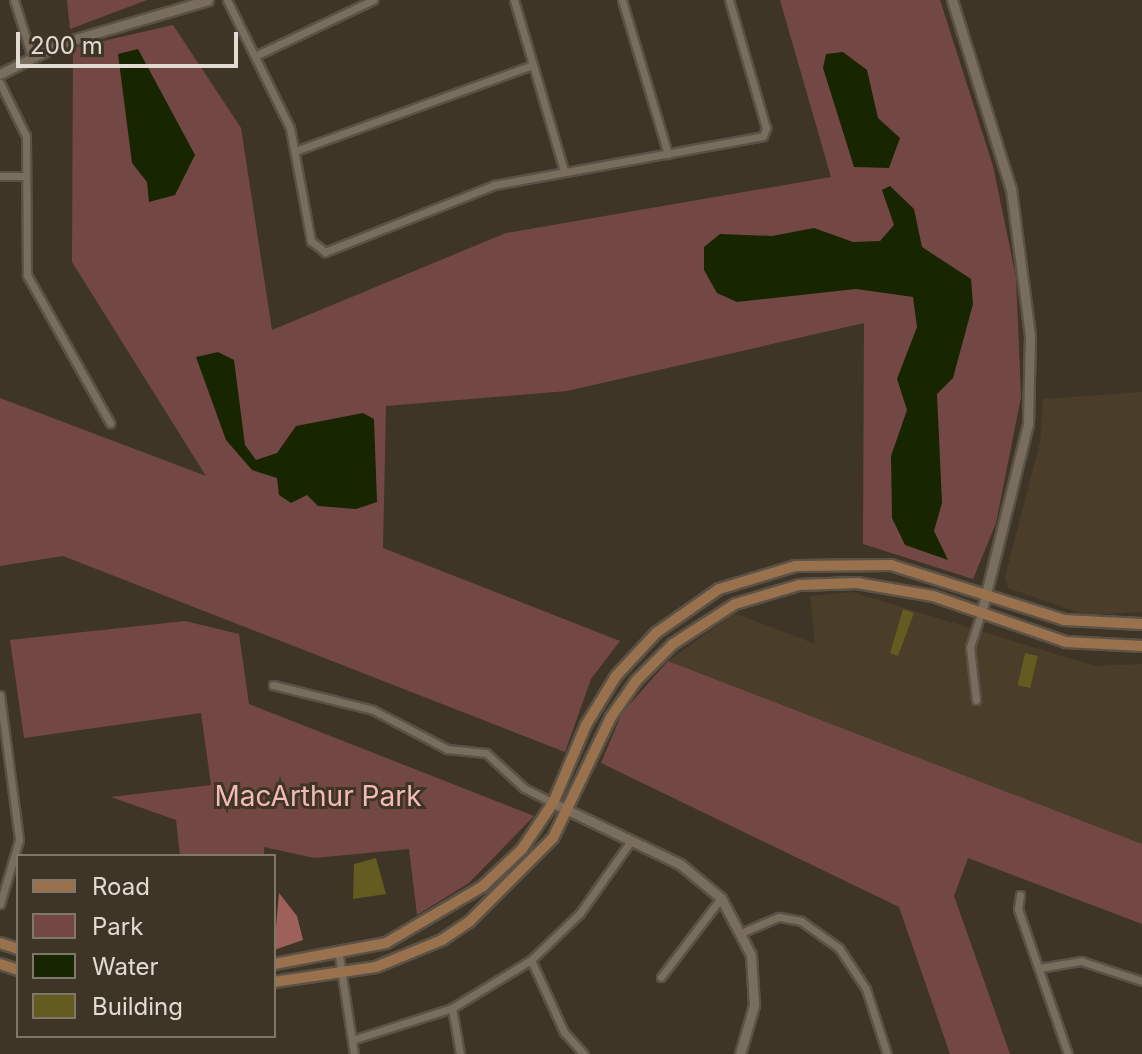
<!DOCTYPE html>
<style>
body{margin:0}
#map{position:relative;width:1142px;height:1054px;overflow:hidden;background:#3f3527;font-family:Inter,sans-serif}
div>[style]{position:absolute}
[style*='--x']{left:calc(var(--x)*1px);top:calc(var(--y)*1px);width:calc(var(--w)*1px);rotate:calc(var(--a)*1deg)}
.built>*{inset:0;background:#4a3d29}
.green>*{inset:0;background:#734844}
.forest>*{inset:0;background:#9d605b}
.water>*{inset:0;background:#172500}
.building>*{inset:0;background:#635b1f;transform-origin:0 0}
.roads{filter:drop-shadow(2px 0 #5a5246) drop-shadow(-2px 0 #5a5246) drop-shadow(0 2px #5a5246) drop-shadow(0 -2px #5a5246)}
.minor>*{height:7px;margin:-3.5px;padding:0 3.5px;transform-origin:3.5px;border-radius:3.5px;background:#796e5e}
.tertiary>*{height:9px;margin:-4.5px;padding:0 4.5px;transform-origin:4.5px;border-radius:4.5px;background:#796e5e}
.secondary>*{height:10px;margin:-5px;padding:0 5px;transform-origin:5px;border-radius:5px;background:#9a714d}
span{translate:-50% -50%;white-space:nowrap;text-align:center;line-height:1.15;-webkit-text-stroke:6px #3f3527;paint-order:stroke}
.park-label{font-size:28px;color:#f3bbb5}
.legend{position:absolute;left:16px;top:854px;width:260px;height:184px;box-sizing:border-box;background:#3f3527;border:2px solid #80776b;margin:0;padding:10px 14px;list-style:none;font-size:24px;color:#e1dbd2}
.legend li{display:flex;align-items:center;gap:16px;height:40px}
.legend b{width:40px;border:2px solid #80776b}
.scale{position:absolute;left:16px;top:32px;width:222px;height:36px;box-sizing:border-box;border:4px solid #e1dbd2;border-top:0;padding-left:10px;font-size:24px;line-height:28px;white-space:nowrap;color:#e1dbd2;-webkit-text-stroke:6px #3f3527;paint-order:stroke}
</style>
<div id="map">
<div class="built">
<div style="clip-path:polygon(1142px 392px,1142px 612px,1086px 615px,1008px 588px,1005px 577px,1040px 442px,1043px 399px)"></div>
<div style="clip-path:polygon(852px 592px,1095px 666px,1142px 664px,1142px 844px,668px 661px,735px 613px,815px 644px,810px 596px)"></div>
</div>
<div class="green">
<div style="clip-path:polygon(67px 0,147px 0,70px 29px)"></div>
<div style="clip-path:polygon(780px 0,940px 0,993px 166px,1016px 277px,1021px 397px,996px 523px,973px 579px,863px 544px,864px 323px,567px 391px,386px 406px,383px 548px,620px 641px,591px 679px,565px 752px,63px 556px,0 566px,0 398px,206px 476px,72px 262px,73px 48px,173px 25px,241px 128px,272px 330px,506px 233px,831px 177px)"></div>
<div style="clip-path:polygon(185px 621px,239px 634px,249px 704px,534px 816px,469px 883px,417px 915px,409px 849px,314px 858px,264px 847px,264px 856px,180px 856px,176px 820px,111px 797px,211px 785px,201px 713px,24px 738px,10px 640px)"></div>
<div style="clip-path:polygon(668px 661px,1142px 844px,1142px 924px,968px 858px,954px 896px,1010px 1054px,950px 1054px,899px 907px,601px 763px,622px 713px)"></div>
</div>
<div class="forest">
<div style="clip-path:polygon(279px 893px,297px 916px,303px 940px,274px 950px)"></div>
</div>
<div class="water">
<div style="clip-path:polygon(138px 49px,195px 155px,175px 195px,149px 202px,147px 182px,132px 163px,118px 54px)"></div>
<div style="clip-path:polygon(843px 52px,867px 70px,878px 118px,900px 138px,889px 168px,854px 167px,823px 68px,826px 54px)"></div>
<div style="clip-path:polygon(890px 186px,914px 209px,922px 247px,971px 279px,973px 304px,953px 378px,937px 394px,942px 503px,934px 531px,948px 560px,905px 545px,892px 518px,891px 456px,907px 410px,897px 379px,917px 327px,913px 297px,856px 289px,737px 302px,717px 293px,704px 270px,704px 247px,720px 234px,772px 236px,814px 228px,853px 242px,880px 241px,894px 225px,882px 190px)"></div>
<div style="clip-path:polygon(218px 352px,234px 360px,245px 445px,256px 460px,277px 453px,296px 426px,363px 413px,374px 419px,377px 502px,356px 509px,318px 506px,307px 495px,291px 503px,279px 495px,277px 478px,252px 470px,226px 440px,196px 357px)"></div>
</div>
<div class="building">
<div style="clip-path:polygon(903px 609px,914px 613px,898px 656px,890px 653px)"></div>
<div style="left:1025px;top:653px;width:13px;height:33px;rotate:13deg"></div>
<div style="clip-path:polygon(376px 858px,386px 894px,353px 899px,354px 864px)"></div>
</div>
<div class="roads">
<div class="minor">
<div style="--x:14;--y:0;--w:60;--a:72.5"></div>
<div style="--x:227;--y:0;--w:143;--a:63.8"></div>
<div style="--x:290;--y:128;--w:115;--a:79.5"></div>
<div style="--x:311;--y:241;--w:18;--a:38"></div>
<div style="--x:325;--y:252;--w:182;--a:-21.6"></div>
<div style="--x:494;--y:185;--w:273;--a:-10.3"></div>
<div style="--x:763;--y:136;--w:9;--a:-69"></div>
<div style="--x:766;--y:128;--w:133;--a:-106.1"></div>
<div style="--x:514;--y:0;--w:178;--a:73.7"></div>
<div style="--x:622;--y:0;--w:161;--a:73.4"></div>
<div style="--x:255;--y:56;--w:131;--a:-25.4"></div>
<div style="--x:0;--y:83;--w:59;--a:63.9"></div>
<div style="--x:26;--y:136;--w:139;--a:89.6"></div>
<div style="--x:27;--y:275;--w:170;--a:60.7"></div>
<div style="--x:295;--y:151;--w:253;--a:-19.9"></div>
<div style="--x:0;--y:176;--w:26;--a:0"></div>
<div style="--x:273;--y:685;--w:103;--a:14"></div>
<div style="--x:373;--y:710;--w:84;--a:27.8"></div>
<div style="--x:447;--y:749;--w:39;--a:6"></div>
<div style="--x:486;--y:753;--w:52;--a:42.6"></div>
<div style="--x:524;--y:788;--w:33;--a:27"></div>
<div style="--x:0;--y:695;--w:146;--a:82.5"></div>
<div style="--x:19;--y:840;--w:67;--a:106.5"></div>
<div style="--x:976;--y:700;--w:53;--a:-96.5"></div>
<div style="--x:970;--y:647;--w:35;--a:-72"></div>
<div style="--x:1020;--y:895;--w:14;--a:98"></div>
<div style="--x:1018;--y:909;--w:153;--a:71"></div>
<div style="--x:743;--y:932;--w:39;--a:-23"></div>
<div style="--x:779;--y:917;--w:22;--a:10"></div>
<div style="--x:801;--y:921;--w:47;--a:35.4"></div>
<div style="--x:839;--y:948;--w:49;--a:56.6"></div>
<div style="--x:866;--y:989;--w:68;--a:72.1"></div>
<div style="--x:339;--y:956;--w:99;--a:81.3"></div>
<div style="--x:531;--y:960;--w:79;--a:65.4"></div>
<div style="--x:564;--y:1032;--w:30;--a:48"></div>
<div style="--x:1039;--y:968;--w:43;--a:-9.5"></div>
<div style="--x:1081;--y:961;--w:64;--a:18.2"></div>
<div style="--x:661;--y:977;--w:99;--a:-52.8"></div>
<div style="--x:452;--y:1008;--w:47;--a:80.1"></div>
<div style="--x:352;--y:1040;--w:105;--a:-17.7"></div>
<div style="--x:452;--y:1008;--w:92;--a:-31.3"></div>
<div style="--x:531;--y:960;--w:68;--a:-43.8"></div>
<div style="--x:580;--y:913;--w:87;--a:-54.8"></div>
</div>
<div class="tertiary">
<div style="--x:952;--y:0;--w:198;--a:72.7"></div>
<div style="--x:1011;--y:189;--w:148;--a:82.6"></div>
<div style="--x:1030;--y:336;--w:88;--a:91.3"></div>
<div style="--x:1028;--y:424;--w:196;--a:103.9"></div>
<div style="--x:0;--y:74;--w:69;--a:-26.6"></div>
<div style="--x:62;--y:43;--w:152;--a:-16.4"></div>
<div style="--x:553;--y:803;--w:141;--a:25.7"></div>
<div style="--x:680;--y:864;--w:53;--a:39.7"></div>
<div style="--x:721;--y:898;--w:64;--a:62.2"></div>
<div style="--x:751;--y:955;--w:50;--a:86.6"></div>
<div style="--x:754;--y:1005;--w:51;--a:105.9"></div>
</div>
<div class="secondary">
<div style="--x:0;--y:943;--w:19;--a:18"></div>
<div style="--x:0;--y:964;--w:19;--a:18"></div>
<div style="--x:274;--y:964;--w:114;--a:-10.6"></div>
<div style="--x:386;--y:943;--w:113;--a:-30.4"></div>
<div style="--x:483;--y:886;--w:54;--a:-43.5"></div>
<div style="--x:522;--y:849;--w:55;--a:-56"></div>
<div style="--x:553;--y:803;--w:85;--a:-67.1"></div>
<div style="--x:586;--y:725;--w:57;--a:-58.5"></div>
<div style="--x:616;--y:676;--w:59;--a:-47.1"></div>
<div style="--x:656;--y:633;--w:77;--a:-34.9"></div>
<div style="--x:719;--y:589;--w:79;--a:-16.8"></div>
<div style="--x:795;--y:566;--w:96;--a:-0.6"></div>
<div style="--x:891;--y:565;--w:182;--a:17.6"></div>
<div style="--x:1064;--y:620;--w:78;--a:2.9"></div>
<div style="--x:274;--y:982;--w:103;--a:-8.4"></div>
<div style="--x:376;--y:967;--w:71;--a:-22.2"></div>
<div style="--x:442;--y:940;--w:34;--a:-34"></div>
<div style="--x:470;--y:921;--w:117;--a:-45"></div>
<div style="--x:553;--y:838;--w:134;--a:-64.4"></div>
<div style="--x:611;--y:717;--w:44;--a:-55.2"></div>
<div style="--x:636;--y:681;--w:52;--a:-45"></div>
<div style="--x:673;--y:644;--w:74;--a:-32.8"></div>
<div style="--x:735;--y:604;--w:67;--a:-16.5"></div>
<div style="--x:799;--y:585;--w:58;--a:-2"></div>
<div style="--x:857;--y:583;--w:77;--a:9.7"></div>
<div style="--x:933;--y:596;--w:141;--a:19.1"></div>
<div style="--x:1066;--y:642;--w:76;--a:3"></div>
</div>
</div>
<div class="park-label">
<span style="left:318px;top:796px">MacArthur Park</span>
</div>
<ul class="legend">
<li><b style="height:10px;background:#9a714d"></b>Road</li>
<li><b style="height:22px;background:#734844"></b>Park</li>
<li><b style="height:22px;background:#172500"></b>Water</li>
<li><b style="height:22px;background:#635b1f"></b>Building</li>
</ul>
<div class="scale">200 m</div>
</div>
